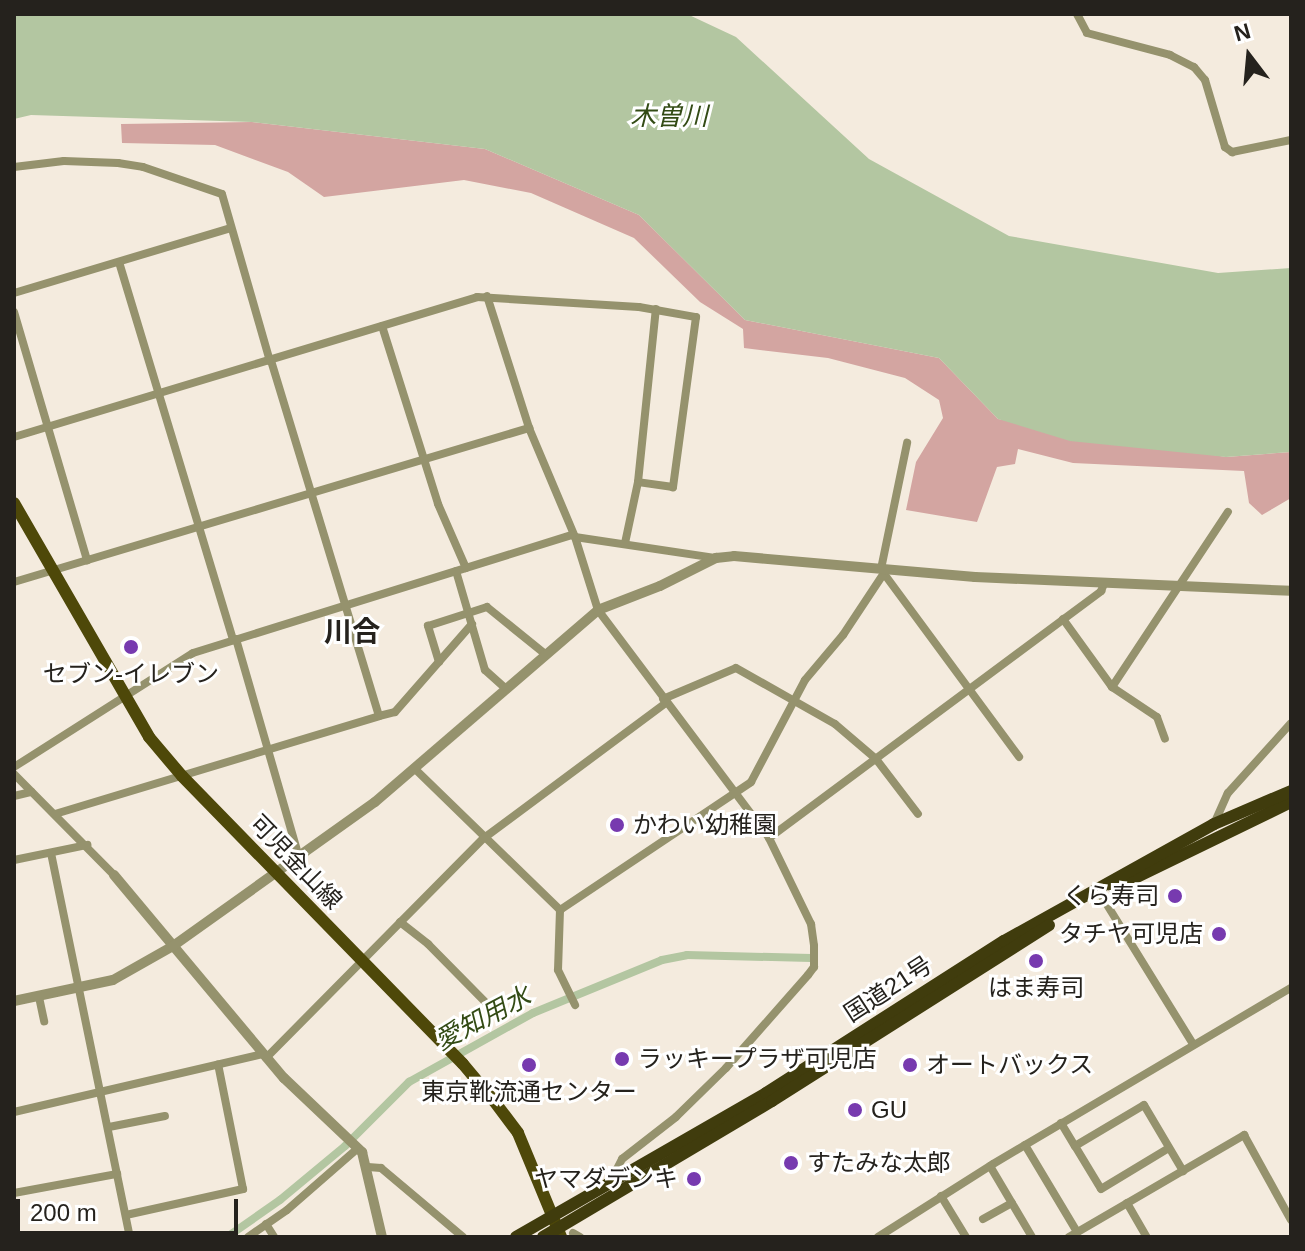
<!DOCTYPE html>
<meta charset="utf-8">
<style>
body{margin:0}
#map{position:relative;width:1305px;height:1251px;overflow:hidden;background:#f4ebde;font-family:Helvetica,"Noto Sans JP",sans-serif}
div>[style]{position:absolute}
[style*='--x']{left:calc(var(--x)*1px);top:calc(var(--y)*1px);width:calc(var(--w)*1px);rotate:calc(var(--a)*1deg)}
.forest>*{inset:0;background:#d3a5a1}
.water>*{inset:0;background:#b3c6a1}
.canal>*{height:8px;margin:-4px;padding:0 4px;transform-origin:4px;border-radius:4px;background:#b3c6a1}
.minor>*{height:8px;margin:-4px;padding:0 4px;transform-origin:4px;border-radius:4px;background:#95926d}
.tertiary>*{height:10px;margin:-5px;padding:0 5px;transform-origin:5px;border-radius:5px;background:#95926d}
.primary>*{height:12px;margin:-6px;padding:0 6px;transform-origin:6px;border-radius:6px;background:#4e4809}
.trunk>*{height:12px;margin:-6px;padding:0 6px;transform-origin:6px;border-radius:6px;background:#403c0d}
.dots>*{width:22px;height:22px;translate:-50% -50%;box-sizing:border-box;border:4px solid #fff;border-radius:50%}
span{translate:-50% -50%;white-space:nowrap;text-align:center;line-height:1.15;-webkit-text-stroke:6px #fff;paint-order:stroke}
.poi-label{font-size:24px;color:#25221d}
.left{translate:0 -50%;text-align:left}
.right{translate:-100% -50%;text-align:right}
.street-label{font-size:24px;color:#25221d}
.water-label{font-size:26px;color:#334b15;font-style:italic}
.quarter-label{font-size:28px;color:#25221d;font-weight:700}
.frame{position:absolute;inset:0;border:16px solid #25221d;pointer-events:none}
.north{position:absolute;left:1209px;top:16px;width:80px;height:80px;-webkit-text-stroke:6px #fff;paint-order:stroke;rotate:344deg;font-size:22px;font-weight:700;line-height:32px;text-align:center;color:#25221d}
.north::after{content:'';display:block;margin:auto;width:28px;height:36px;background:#25221d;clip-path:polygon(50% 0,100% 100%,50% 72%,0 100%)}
.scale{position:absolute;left:16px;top:1199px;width:222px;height:36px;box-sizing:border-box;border:4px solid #25221d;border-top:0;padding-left:10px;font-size:24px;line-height:28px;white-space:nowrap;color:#25221d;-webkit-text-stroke:6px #fff;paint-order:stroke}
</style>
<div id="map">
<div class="forest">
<div style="clip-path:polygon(252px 122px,485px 149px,639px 215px,745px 320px,939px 358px,998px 419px,1226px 457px,1291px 452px,1291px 498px,1262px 515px,1249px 503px,1244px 471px,1073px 463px,1018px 449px,1015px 464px,997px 467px,977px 522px,906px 510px,916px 462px,943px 418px,939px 400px,905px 378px,828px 358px,744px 348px,743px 329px,700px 302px,634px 238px,531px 193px,464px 180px,324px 197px,288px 172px,215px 145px,122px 143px,121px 124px)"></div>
</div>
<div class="water">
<div style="clip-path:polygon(14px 14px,687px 14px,736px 37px,869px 159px,1009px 236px,1218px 273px,1291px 268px,1291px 452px,1226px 457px,1070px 441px,998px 419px,939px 358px,745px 320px,639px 215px,485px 149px,252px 122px,31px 115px,14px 119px)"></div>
</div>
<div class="canal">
<div style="--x:227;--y:1237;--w:65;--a:-34.9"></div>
<div style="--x:280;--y:1200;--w:85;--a:-39.7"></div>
<div style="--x:345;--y:1146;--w:91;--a:-45"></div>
<div style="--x:409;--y:1082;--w:142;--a:-29.1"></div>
<div style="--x:533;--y:1013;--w:139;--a:-22.3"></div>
<div style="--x:662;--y:960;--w:25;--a:-11"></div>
<div style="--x:687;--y:955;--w:124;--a:1.4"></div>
</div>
<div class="minor">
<div style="--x:1077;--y:14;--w:21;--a:62"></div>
<div style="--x:1087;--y:33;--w:86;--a:14.8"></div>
<div style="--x:1170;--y:55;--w:27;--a:27"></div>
<div style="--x:1194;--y:67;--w:17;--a:50"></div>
<div style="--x:1205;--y:80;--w:70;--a:73.4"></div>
<div style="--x:1225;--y:147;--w:9;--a:36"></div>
<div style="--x:1232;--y:152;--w:60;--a:-11.5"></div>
<div style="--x:14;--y:167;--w:50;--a:-6.8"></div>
<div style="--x:64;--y:161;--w:54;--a:2.1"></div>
<div style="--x:118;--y:163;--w:25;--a:9"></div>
<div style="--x:143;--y:167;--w:83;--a:18.9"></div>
<div style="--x:222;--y:194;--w:174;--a:74"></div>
<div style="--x:119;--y:262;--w:395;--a:73.2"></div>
<div style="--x:14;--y:293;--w:226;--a:-16.7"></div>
<div style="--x:487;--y:296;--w:139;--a:72.3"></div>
<div style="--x:529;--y:428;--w:118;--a:67.1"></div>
<div style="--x:575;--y:537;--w:77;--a:72.5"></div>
<div style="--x:598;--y:610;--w:285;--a:53.1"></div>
<div style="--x:769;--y:838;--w:96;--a:64"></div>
<div style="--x:811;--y:924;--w:22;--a:82"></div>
<div style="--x:814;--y:946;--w:21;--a:90"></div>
<div style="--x:814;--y:967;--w:10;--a:127"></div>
<div style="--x:808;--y:975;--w:124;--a:131.4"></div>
<div style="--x:726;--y:1068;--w:70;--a:135.6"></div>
<div style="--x:676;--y:1117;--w:68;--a:142.1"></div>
<div style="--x:622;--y:1159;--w:28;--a:117"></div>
<div style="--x:14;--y:312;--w:259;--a:73.6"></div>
<div style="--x:382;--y:326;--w:187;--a:72.5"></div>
<div style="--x:438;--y:504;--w:70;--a:66.4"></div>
<div style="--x:14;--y:437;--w:484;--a:-16.8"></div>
<div style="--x:477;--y:297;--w:162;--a:3.5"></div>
<div style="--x:639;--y:307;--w:58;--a:10"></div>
<div style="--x:696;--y:317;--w:172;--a:97.7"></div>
<div style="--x:673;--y:487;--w:35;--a:-172"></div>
<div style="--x:638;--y:482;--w:62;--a:102"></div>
<div style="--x:638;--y:482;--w:174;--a:-84.1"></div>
<div style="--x:575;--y:537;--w:143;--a:8.5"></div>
<div style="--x:881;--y:569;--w:129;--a:-78.3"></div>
<div style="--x:456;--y:571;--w:103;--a:73.7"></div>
<div style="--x:485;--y:670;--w:27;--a:42"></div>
<div style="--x:885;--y:575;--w:226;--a:53.6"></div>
<div style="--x:14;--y:582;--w:538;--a:-16.65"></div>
<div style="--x:1063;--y:619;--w:84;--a:54.2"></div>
<div style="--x:1112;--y:687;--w:54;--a:33.7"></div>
<div style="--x:1157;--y:717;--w:23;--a:70"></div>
<div style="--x:236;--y:639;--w:227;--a:73.9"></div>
<div style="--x:439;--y:662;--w:38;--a:-107"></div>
<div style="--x:428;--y:626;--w:62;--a:-17.9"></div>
<div style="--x:487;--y:607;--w:75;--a:39"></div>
<div style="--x:1112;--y:687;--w:210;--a:-56.5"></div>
<div style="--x:663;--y:699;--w:79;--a:-23"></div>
<div style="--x:736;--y:668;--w:114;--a:29.5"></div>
<div style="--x:835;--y:724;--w:54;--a:40.5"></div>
<div style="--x:876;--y:759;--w:69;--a:52.6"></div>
<div style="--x:379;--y:716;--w:16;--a:-14"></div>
<div style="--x:395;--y:712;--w:117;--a:-48.8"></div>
<div style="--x:14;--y:767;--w:212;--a:-32.5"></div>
<div style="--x:193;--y:653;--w:397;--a:-17.3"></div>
<div style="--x:414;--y:768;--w:204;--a:44.2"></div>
<div style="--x:560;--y:910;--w:60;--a:91.9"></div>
<div style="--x:558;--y:970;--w:39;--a:64"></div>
<div style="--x:14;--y:774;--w:142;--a:45.3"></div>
<div style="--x:14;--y:796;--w:18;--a:-13"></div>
<div style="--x:55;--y:814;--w:338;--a:-16.8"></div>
<div style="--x:379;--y:716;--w:372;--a:-106.9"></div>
<div style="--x:1214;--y:824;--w:34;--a:-66"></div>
<div style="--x:1228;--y:793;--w:94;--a:-48"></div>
<div style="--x:769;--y:838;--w:414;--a:-36.6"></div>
<div style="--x:1101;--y:591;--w:8;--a:-67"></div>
<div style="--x:51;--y:853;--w:392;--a:78.4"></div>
<div style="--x:14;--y:860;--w:75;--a:-11.6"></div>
<div style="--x:1101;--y:895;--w:175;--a:58.3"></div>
<div style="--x:560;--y:910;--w:230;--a:-33.8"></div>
<div style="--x:751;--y:782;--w:115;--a:-62.1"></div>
<div style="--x:805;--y:680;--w:59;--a:-49.8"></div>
<div style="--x:843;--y:635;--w:78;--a:-56.5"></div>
<div style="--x:400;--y:922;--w:36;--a:38"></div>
<div style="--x:428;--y:944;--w:91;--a:45.4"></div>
<div style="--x:39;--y:997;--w:25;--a:78"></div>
<div style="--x:266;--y:1058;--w:310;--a:-45.3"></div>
<div style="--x:484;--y:838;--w:227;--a:-36.6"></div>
<div style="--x:14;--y:1112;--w:256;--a:-13.1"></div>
<div style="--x:1061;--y:1123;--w:27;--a:59"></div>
<div style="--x:1075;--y:1146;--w:80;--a:-30.7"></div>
<div style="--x:1144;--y:1105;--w:77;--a:59.4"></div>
<div style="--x:109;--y:1127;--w:57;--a:-11.1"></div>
<div style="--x:1025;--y:1145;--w:101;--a:59.1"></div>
<div style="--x:1075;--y:1146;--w:50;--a:58.8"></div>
<div style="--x:1101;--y:1189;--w:79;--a:-31.1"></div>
<div style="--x:990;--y:1166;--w:82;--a:59.4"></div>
<div style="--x:368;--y:1167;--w:13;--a:4"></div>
<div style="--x:381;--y:1168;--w:107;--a:40.1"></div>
<div style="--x:14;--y:1193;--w:105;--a:-10.5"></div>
<div style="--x:941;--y:1196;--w:48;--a:58.6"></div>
<div style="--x:1127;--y:1203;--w:39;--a:60"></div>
<div style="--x:126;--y:1215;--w:120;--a:-12.5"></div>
<div style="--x:243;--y:1189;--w:127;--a:-101.3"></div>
<div style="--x:983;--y:1219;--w:33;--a:-29"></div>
<div style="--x:266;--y:1224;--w:15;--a:58"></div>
<div style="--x:573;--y:1233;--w:8;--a:30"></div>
<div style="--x:248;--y:1237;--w:47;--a:-34.7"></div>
<div style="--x:287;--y:1210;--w:94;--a:-41.1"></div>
<div style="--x:878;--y:1237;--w:136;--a:-32.4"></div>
<div style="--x:993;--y:1164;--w:346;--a:-30.6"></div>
<div style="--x:1069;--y:1237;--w:203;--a:-30.2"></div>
<div style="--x:1244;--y:1135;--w:97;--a:61.1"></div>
</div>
<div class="tertiary">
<div style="--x:114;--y:875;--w:265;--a:50.1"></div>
<div style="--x:284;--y:1078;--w:108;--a:43.5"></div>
<div style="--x:362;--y:1152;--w:87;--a:76.8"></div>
<div style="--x:14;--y:1001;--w:101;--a:-12"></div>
<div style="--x:113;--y:980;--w:69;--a:-29.5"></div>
<div style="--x:173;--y:946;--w:248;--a:-35.5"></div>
<div style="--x:375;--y:802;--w:294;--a:-40.7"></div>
<div style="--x:598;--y:610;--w:66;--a:-21.2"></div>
<div style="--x:660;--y:586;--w:63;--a:-26.6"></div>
<div style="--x:716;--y:558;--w:18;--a:-6"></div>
<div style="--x:734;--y:556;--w:242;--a:5"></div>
<div style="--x:975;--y:577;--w:316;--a:2.5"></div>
</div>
<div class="primary">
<div style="--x:14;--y:503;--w:270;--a:60"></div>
<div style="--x:149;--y:737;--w:51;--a:49.8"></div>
<div style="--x:182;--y:776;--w:402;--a:45.7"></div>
<div style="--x:463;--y:1064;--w:48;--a:50"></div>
<div style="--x:494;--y:1101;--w:40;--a:53"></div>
<div style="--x:518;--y:1133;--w:113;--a:67.5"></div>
</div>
<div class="trunk">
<div style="--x:1114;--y:888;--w:197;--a:-25.9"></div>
<div style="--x:516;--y:1237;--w:289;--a:-29.9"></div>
<div style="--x:766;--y:1093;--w:282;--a:-32.6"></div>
<div style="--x:1004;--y:941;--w:240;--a:-29.1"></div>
<div style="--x:1214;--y:824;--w:84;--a:-23.2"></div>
<div style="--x:543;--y:1237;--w:266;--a:-30.7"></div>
<div style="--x:772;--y:1101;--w:328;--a:-32.4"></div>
</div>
<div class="dots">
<div style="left:131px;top:647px;background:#773aaf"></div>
<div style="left:617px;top:825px;background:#773aaf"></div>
<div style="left:1175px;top:896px;background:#773aaf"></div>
<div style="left:1219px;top:934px;background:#773aaf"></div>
<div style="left:1036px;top:961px;background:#773aaf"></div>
<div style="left:622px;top:1059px;background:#773aaf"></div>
<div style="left:529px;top:1065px;background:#773aaf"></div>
<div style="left:910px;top:1065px;background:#773aaf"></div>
<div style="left:855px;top:1110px;background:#773aaf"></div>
<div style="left:791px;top:1163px;background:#773aaf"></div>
<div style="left:694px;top:1179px;background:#773aaf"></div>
</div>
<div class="poi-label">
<span style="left:131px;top:674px">セブン-イレブン</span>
<span class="left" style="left:633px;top:825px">かわい幼稚園</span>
<span class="right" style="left:1159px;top:896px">くら寿司</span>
<span class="right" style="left:1203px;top:934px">タチヤ可児店</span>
<span style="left:1036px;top:988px">はま寿司</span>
<span class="left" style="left:638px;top:1059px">ラッキープラザ可児店</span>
<span class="left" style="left:926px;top:1065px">オートバックス</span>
<span style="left:529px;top:1092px">東京靴流通センター</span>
<span class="left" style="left:871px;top:1110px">GU</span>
<span class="left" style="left:807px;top:1163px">すたみな太郎</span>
<span class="right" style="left:678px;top:1179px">ヤマダデンキ</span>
</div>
<div class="street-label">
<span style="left:296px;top:862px;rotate:46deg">可児金山線</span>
<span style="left:888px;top:989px;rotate:-33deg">国道21号</span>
</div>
<div class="water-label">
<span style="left:669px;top:117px">木曽川</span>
<span style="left:483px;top:1019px;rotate:-28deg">愛知用水</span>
</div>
<div class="quarter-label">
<span style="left:352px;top:632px">川合</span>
</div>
<div class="frame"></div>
<div class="north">N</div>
<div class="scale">200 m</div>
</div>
